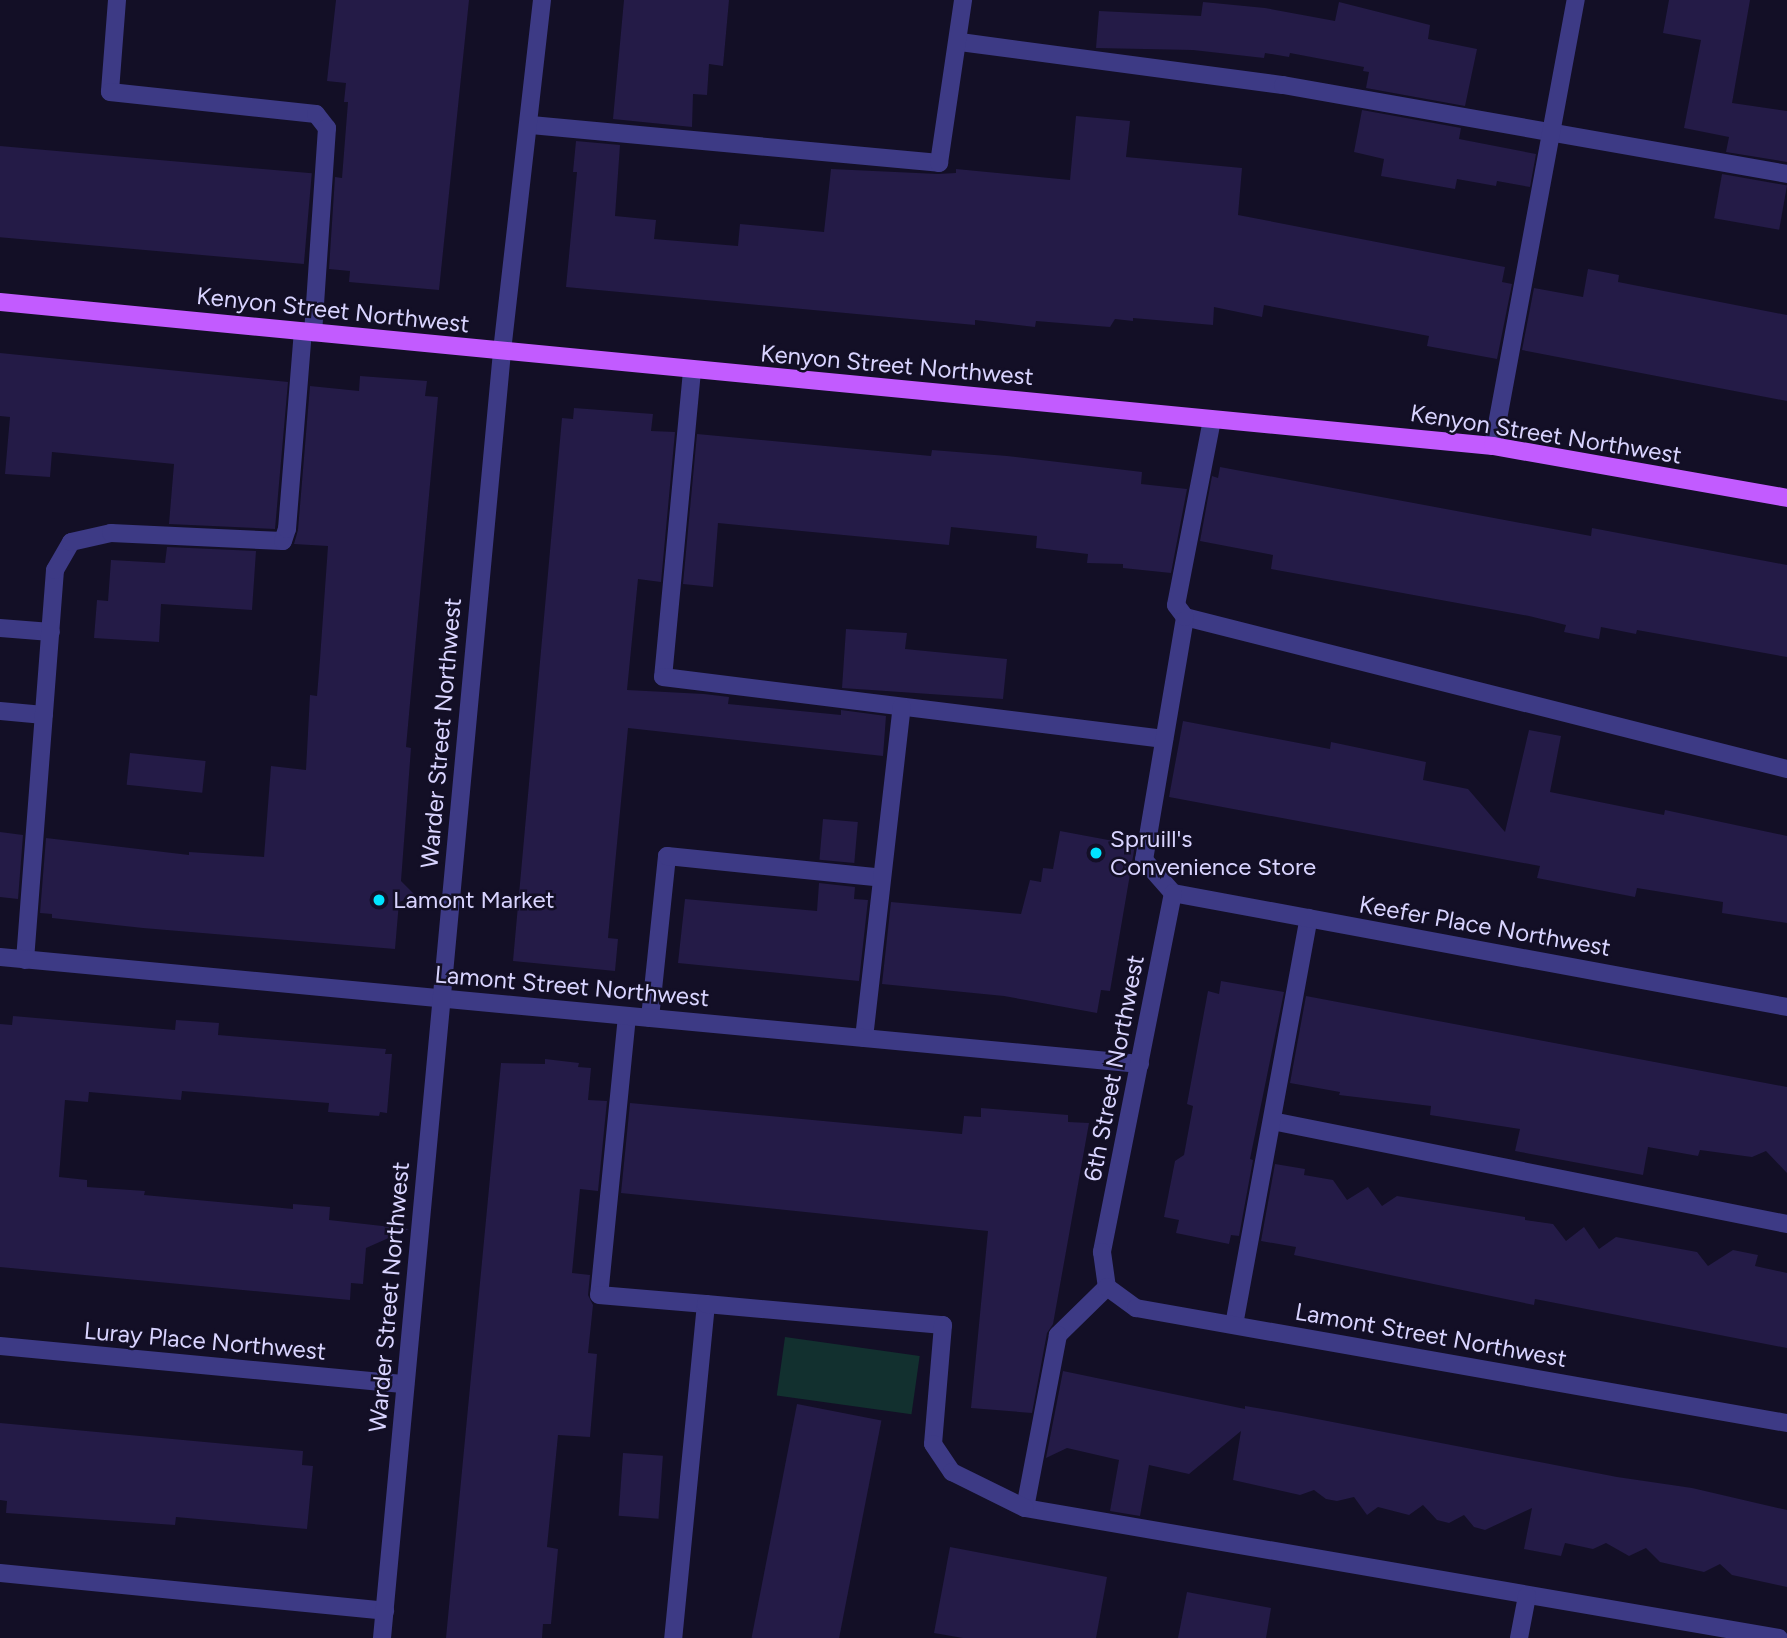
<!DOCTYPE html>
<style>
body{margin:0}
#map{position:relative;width:1787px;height:1638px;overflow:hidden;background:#130f26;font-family:Figtree,sans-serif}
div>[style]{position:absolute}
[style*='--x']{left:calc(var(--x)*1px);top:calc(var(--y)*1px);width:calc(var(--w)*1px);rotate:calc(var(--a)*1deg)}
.green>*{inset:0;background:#12302f;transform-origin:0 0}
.building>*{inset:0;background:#241b47;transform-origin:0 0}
.service>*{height:18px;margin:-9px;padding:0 9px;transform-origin:9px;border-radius:9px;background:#3d3a85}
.minor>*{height:18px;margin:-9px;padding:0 9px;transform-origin:9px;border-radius:9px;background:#3d3a85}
.tertiary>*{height:18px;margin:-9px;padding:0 9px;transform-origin:9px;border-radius:9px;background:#3d3a85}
.primary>*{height:18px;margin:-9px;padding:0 9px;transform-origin:9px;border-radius:9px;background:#c25bff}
.dots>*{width:19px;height:19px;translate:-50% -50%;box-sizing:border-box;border:4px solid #130f26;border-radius:50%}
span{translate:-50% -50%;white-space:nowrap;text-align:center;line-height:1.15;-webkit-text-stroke:5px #130f26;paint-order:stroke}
.street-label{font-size:24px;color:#d9d4ff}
.poi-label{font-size:24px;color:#d9d4ff}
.left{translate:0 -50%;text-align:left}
</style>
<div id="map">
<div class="green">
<div style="left:785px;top:1337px;width:136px;height:59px;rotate:8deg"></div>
</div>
<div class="building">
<div style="clip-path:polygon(336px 0,469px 0,439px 290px,349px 282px,350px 271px,329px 269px,335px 177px,342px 178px,348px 102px,344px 102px,346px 83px,327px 81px)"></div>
<div style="clip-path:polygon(624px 0,729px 0,723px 66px,709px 64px,707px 95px,693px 94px,692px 127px,613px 119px)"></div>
<div style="clip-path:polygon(1669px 0,1750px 0,1732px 103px,1787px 111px,1787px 162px,1726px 152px,1729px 137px,1684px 128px,1701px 40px,1663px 33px)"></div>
<div style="clip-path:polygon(1203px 2px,1265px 8px,1335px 21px,1339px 2px,1430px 25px,1428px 39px,1477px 49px,1465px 106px,1366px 88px,1369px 72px,1363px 71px,1364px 67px,1290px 53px,1289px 57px,1265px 53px,1264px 58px,1193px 50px,1096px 48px,1099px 11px,1201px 16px)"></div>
<div style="clip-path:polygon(1362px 110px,1461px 128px,1459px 139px,1536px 154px,1530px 187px,1497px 181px,1496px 186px,1457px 179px,1455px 189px,1381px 176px,1384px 159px,1354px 152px)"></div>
<div style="clip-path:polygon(1076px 116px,1130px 121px,1126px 157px,1242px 168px,1238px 215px,1505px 267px,1502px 282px,1512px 284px,1497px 359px,1427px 346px,1429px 336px,1264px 305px,1262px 317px,1214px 307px,1213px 325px,1133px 318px,1133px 321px,1115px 319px,1110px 327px,1036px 321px,1035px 327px,975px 320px,975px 325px,566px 287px,577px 172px,573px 172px,576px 141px,620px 145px,615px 216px,656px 220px,654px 239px,738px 246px,740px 224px,824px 232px,831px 169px,938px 174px,956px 173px,956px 169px,1070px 180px)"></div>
<div style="left:0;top:146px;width:313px;height:91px;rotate:5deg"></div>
<div style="left:1722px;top:174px;width:66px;height:45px;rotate:10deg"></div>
<div style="clip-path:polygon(1588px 269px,1619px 275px,1618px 282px,1787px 315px,1787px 401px,1522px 350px,1534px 288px,1583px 297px)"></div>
<div style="clip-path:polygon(0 353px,288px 382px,275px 529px,169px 524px,174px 464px,52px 452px,50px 477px,5px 474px,10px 417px,0 416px)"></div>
<div style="clip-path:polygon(360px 376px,427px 381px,425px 396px,438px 397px,406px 747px,411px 748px,401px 881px,416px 896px,399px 902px,395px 949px,143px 928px,52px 918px,52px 914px,40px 913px,46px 838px,189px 855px,189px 852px,264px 857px,271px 766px,306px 770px,310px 695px,317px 696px,320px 659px,328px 546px,294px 544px,298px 530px,310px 386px,359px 391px)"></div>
<div style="clip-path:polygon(574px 408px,653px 414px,651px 431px,675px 432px,661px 582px,638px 579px,627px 690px,704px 694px,729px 697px,728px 704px,841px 715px,841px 710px,886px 716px,883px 756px,628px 728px,608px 938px,618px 939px,615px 971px,513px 961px,562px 418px,573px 419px)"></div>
<div style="clip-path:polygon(697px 434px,931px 456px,932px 450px,1007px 456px,1142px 472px,1141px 484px,1187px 489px,1171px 573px,1123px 568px,1123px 564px,1087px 563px,1088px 554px,1036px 548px,1037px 536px,951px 527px,949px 545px,718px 523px,713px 587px,683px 584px)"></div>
<div style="clip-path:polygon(1220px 467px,1591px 536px,1592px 528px,1787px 565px,1787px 657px,1637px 630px,1636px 634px,1601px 627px,1599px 639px,1564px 632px,1566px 625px,1529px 616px,1271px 569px,1273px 555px,1200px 541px,1212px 476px,1218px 478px)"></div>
<div style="clip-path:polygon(167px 547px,256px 551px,252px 610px,161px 604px,159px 642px,94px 638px,97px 600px,108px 601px,111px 560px,165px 563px)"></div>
<div style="clip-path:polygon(846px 629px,907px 633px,905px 649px,1007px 659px,1003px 699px,842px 688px)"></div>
<div style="clip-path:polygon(1183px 721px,1330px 749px,1331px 742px,1426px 762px,1423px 780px,1468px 789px,1505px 832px,1529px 730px,1561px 736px,1550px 792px,1664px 815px,1665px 810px,1787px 836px,1787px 923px,1722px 913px,1723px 902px,1637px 888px,1635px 897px,1537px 878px,1540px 866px,1169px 797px)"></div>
<div style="left:130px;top:753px;width:76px;height:32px;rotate:6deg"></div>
<div style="left:823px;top:819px;width:35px;height:41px;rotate:5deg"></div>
<div style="clip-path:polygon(1060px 831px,1135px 845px,1110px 991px,1101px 990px,1097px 1013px,1004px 996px,882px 984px,891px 902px,1021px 914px,1030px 880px,1041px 882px,1043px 868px,1053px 869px)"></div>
<div style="clip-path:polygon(0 832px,23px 835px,18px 899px,0 897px)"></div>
<div style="clip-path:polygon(819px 883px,855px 887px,854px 899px,868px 900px,859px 981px,678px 963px,685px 899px,817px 911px)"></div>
<div style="clip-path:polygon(1221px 981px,1284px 992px,1250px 1159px,1253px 1160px,1239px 1236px,1231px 1235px,1229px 1244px,1176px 1233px,1179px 1220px,1164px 1217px,1175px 1161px,1184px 1155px,1193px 1106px,1187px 1104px,1208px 991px,1219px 994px)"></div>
<div style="clip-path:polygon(1306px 996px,1787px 1087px,1787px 1173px,1766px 1151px,1752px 1157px,1700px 1150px,1698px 1156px,1648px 1147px,1643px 1175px,1515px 1151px,1520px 1129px,1430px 1115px,1431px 1106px,1339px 1095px,1340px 1092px,1290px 1083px)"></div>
<div style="clip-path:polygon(13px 1016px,175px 1030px,176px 1020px,219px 1023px,218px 1035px,386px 1049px,385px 1054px,392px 1054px,387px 1113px,380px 1112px,379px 1116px,328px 1112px,329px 1103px,182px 1091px,181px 1100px,89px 1092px,88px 1102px,65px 1100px,59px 1177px,87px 1180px,87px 1187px,145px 1191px,144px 1195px,293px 1209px,293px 1204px,330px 1207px,329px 1220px,409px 1229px,366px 1248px,363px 1284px,351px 1283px,350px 1300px,0 1267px,0 1024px,12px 1025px)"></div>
<div style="clip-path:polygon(545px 1059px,579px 1063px,578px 1067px,591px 1068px,588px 1100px,607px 1101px,598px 1191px,580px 1189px,572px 1273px,590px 1275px,588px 1295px,593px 1305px,588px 1353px,597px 1354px,590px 1437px,558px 1435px,547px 1547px,558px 1549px,551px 1624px,543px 1624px,542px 1638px,446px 1638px,501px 1063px,545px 1064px)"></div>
<div style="clip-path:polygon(630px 1103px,962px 1134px,964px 1116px,981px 1117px,981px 1108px,1068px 1115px,1068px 1122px,1089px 1123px,1053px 1324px,1047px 1333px,1032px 1413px,971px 1408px,988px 1231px,621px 1193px)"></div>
<div style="clip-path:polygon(1275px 1164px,1305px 1169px,1304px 1175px,1333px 1180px,1347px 1200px,1368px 1187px,1382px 1206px,1397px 1196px,1525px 1217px,1525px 1220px,1553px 1224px,1566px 1241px,1584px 1227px,1599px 1249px,1616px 1237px,1697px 1252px,1708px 1266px,1733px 1250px,1758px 1255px,1755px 1266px,1787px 1273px,1787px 1348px,1535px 1299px,1534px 1305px,1294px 1255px,1296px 1247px,1261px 1241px)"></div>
<div style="clip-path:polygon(1063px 1371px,1245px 1409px,1245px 1406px,1281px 1412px,1617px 1477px,1692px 1488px,1787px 1510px,1787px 1587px,1732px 1575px,1720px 1564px,1704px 1572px,1660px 1562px,1646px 1548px,1629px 1556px,1606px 1543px,1593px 1549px,1565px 1543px,1561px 1556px,1524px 1549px,1532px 1508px,1485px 1530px,1474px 1527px,1464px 1515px,1449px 1523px,1437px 1520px,1423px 1505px,1409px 1515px,1378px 1507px,1367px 1515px,1354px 1497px,1337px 1501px,1326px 1499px,1314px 1490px,1300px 1495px,1233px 1480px,1241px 1431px,1189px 1474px,1149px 1465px,1140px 1516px,1110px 1511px,1119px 1460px,1067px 1448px,1046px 1458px)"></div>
<div style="left:797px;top:1404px;width:86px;height:238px;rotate:11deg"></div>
<div style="clip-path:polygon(0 1423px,303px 1451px,302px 1465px,313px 1466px,307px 1529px,176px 1517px,175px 1525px,6px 1513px,7px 1501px,0 1500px)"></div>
<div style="left:623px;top:1453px;width:40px;height:63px;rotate:4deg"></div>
<div style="clip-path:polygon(950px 1547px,1107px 1577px,1096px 1638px,963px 1638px,934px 1633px)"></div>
<div style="clip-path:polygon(1187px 1592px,1271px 1608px,1266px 1638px,1178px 1638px)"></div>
</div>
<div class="service">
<div style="--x:117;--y:0;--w:92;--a:94.4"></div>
<div style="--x:110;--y:92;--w:207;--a:6.1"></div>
<div style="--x:316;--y:114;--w:18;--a:52"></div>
<div style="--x:327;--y:128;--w:205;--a:93.9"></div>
<div style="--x:960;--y:42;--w:326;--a:7.6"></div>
<div style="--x:1283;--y:85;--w:512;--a:10.01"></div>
<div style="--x:531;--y:125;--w:410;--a:5.3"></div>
<div style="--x:939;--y:163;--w:165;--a:-81.6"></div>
<div style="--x:692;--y:371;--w:307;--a:95.4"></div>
<div style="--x:663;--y:677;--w:505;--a:7.05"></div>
<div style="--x:1493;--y:446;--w:454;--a:-79.5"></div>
<div style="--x:1185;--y:617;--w:621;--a:14.17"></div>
<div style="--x:0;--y:628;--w:51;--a:4.5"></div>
<div style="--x:0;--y:711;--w:44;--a:5.2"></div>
<div style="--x:1173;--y:893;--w:44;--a:-131.3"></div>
<div style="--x:1144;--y:860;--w:246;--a:-80.4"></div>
<div style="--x:1185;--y:617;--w:15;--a:-127"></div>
<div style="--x:1176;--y:605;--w:189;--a:-79"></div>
<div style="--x:25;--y:960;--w:391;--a:-85.6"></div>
<div style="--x:55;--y:570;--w:32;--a:-60"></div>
<div style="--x:71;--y:542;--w:41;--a:-12.7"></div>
<div style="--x:111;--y:533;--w:172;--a:2.7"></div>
<div style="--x:283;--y:541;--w:13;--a:-72"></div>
<div style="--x:287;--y:529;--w:198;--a:-85.4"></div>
<div style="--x:627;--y:1016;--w:280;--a:95.7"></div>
<div style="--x:599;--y:1295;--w:107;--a:4.8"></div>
<div style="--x:706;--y:1304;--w:336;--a:95.6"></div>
<div style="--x:650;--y:1018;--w:163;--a:-84"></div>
<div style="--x:667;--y:856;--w:216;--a:5.8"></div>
<div style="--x:864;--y:1038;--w:333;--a:-83.5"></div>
<div style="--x:1272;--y:1121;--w:525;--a:11.31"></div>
<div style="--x:1107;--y:1287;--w:69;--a:135.6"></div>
<div style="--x:1058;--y:1335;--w:176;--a:100.8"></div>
<div style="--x:1025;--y:1508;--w:765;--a:9.78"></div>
<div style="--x:706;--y:1304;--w:238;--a:5.1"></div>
<div style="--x:943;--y:1325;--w:119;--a:94.8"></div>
<div style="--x:933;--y:1444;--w:34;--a:56"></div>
<div style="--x:952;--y:1472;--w:81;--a:26.3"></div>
<div style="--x:1234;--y:1325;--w:414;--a:-79.6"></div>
<div style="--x:0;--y:1573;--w:387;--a:5.6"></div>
<div style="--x:1519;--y:1638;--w:43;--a:-79.2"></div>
</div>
<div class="minor">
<div style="--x:0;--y:957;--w:1145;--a:5.36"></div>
<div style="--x:1787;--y:1007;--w:624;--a:-169.48"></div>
<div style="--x:1173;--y:893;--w:366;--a:101.2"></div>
<div style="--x:1102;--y:1252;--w:35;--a:82"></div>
<div style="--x:1107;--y:1287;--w:36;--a:36"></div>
<div style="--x:1136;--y:1308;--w:661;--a:10.02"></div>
<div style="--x:0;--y:1346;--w:407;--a:5.4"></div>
</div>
<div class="tertiary">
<div style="--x:382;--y:1638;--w:1293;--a:-84.67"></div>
<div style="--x:502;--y:351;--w:353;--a:-83.5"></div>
</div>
<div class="primary">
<div style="--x:0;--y:302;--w:1500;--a:5.51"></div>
<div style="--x:1493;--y:446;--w:299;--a:10"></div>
</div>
<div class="dots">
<div style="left:1096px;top:853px;background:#00e5ff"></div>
<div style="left:379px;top:900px;background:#00e5ff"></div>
</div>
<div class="street-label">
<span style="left:333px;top:310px;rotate:6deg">Kenyon Street Northwest</span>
<span style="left:897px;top:365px;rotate:5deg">Kenyon Street Northwest</span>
<span style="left:1546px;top:434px;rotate:9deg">Kenyon Street Northwest</span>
<span style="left:441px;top:733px;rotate:-85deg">Warder Street Northwest</span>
<span style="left:1485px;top:926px;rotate:10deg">Keefer Place Northwest</span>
<span style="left:572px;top:986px;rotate:5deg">Lamont Street Northwest</span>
<span style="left:1114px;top:1068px;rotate:-79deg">6th Street Northwest</span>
<span style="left:389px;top:1297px;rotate:-85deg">Warder Street Northwest</span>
<span style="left:1431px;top:1335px;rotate:10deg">Lamont Street Northwest</span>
<span style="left:205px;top:1341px;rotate:5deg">Luray Place Northwest</span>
</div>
<div class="poi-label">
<span class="left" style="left:1110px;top:853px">Spruill's<br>Convenience Store</span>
<span class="left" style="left:393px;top:900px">Lamont Market</span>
</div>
</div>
